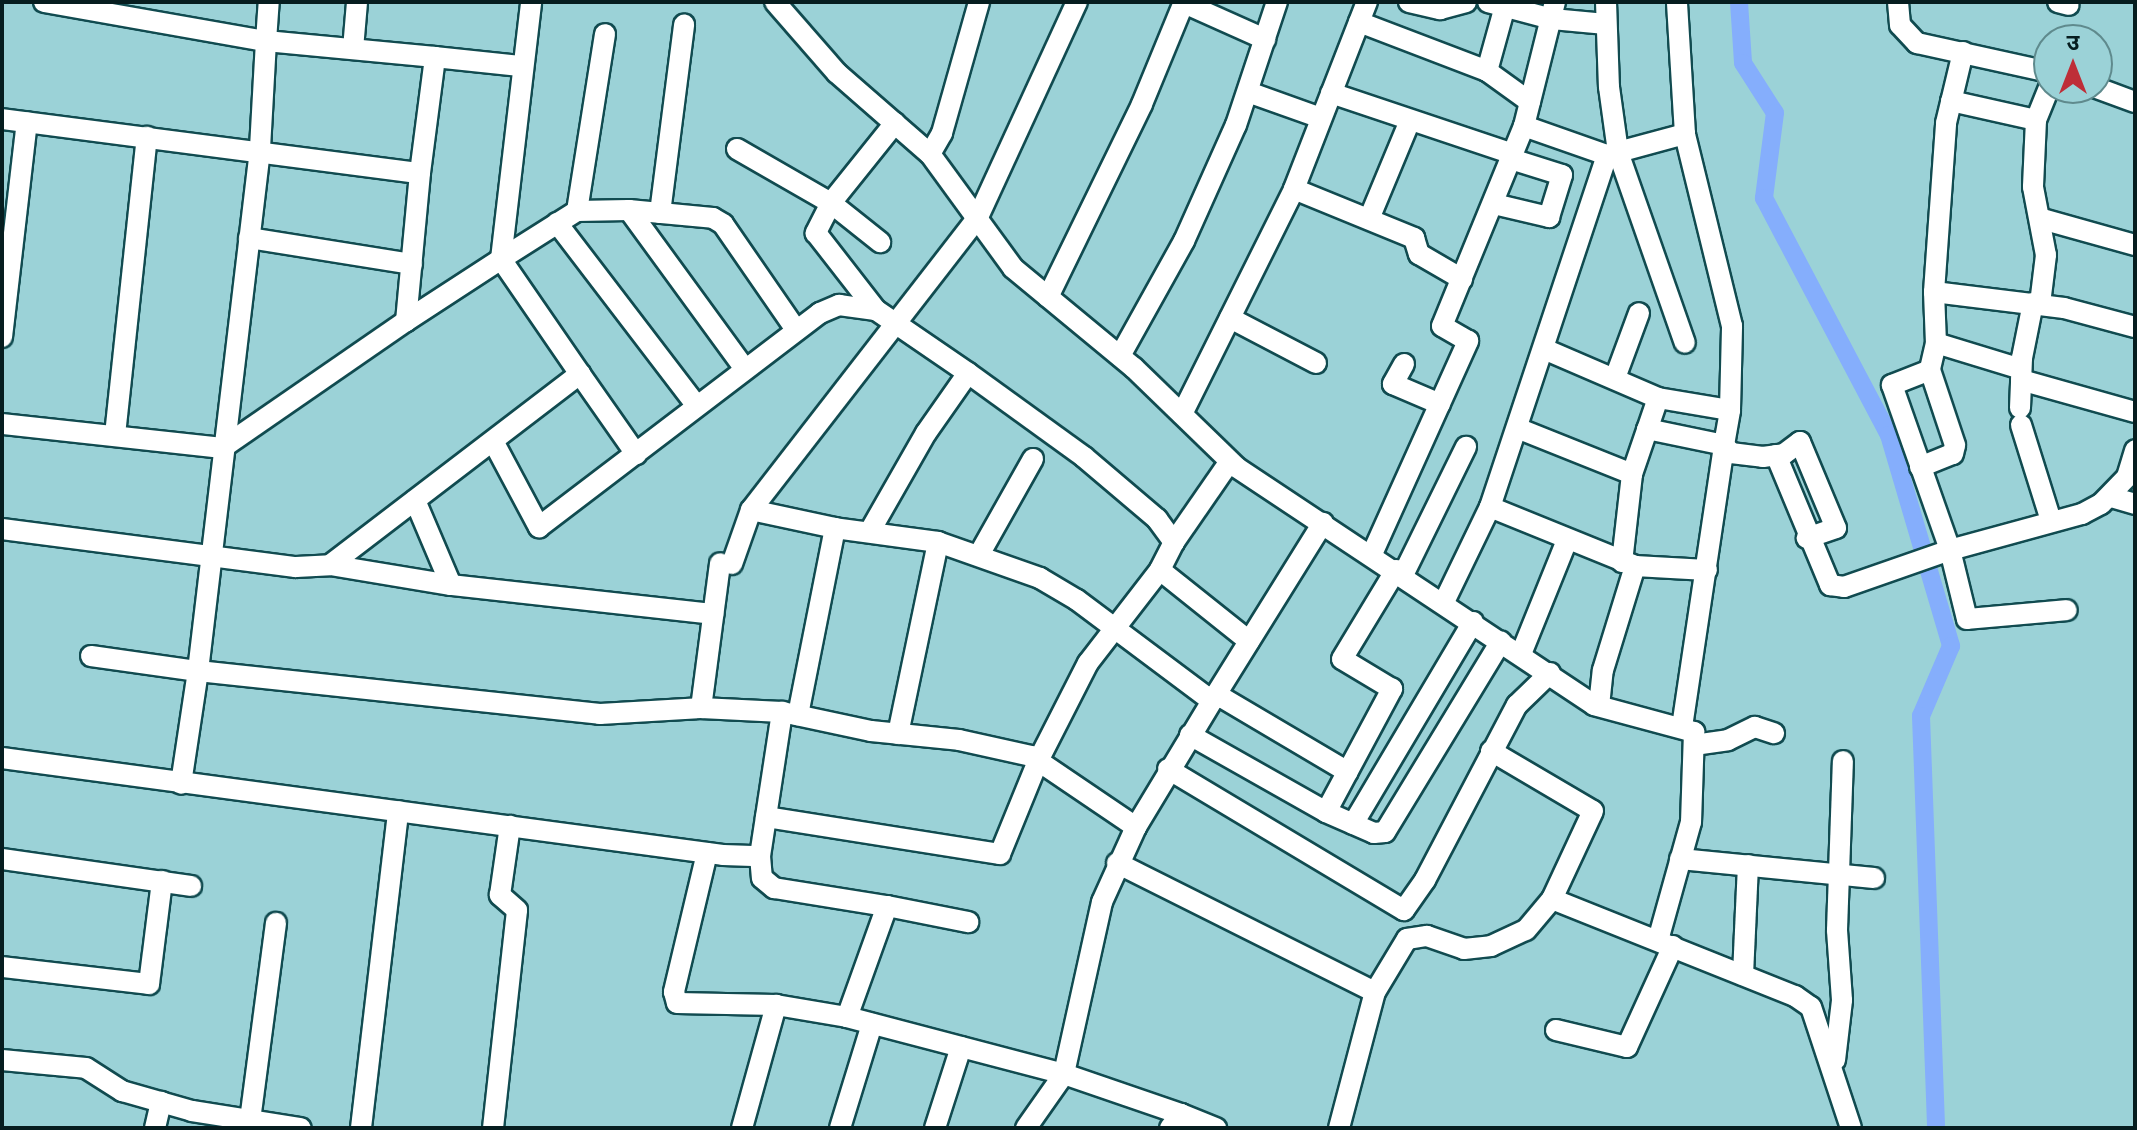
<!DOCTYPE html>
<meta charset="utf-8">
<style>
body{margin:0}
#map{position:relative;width:2137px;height:1130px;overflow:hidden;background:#9bd2d7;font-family:"Space Grotesk","Noto Sans Devanagari",sans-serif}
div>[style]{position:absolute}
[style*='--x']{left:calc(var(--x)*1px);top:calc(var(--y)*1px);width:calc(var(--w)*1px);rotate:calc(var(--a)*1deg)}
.canal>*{height:18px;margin:-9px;padding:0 9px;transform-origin:9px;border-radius:9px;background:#85aefc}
.roads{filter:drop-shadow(2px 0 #114b50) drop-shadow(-2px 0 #114b50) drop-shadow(0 2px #114b50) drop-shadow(0 -2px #114b50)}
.minor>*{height:20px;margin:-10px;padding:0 10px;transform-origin:10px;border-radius:10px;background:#fff}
span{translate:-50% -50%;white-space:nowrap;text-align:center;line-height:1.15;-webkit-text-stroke:7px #9bd2d7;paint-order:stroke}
.frame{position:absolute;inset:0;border:4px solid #061d1f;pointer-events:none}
.north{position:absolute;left:2033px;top:24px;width:80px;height:80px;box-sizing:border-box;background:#9bd2d7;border:2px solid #5f8a8d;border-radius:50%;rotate:0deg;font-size:22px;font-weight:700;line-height:32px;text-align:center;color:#061d1f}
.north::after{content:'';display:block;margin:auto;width:28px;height:36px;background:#be2e38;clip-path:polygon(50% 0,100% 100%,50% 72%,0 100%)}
</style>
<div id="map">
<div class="canal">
<div style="--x:1739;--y:2;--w:61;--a:86.2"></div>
<div style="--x:1743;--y:63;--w:59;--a:57.4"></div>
<div style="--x:1775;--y:113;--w:86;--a:97.4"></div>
<div style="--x:1764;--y:198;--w:268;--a:62.2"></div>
<div style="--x:1889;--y:435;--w:220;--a:73.6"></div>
<div style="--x:1951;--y:646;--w:76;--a:113.2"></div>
<div style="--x:1921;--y:716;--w:412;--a:87.9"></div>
</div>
<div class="roads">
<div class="minor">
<div style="--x:44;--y:2;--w:225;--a:10"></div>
<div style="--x:266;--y:41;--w:109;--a:93.2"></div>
<div style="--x:260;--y:150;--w:525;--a:96.79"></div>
<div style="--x:198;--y:671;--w:404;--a:6.1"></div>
<div style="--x:600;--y:714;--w:101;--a:-3.4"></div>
<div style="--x:701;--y:708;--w:81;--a:2.8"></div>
<div style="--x:782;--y:712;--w:91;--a:12.1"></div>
<div style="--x:871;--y:731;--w:88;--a:5.8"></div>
<div style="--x:959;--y:740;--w:74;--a:12.5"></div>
<div style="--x:1031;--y:756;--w:127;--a:34.1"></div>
<div style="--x:1136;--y:827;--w:147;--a:-58.9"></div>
<div style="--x:1212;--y:701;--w:169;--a:-143.2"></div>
<div style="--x:1077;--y:600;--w:43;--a:-149.3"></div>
<div style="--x:1040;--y:578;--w:108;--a:-160.6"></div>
<div style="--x:938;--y:542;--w:104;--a:-172.3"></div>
<div style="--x:835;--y:528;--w:191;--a:101.2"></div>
<div style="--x:775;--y:2;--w:94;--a:48.9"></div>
<div style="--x:837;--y:73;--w:123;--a:41.1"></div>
<div style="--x:930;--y:154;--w:141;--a:53.9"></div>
<div style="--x:1013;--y:268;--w:157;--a:39.6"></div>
<div style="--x:1134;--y:368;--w:142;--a:44.1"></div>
<div style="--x:1236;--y:467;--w:430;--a:33.6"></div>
<div style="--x:1594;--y:705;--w:104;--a:15.1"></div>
<div style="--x:1694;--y:732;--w:90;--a:91.9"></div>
<div style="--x:1691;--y:822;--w:123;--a:105.6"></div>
<div style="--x:1409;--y:2;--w:32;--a:13"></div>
<div style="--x:1440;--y:9;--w:27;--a:-15"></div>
<div style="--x:1488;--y:2;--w:66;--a:14.9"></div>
<div style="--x:1552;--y:19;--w:54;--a:5.3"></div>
<div style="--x:1606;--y:2;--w:85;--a:88"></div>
<div style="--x:1609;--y:87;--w:66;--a:82.1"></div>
<div style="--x:1618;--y:152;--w:202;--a:70.7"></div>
<div style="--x:1898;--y:2;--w:23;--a:85"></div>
<div style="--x:1900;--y:25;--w:25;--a:47"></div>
<div style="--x:1917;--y:43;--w:135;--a:12.4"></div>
<div style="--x:2058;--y:2;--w:11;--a:15"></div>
<div style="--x:1184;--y:3;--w:89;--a:24"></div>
<div style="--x:1359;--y:22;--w:137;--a:20.9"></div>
<div style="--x:1487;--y:71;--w:53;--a:35.8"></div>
<div style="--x:353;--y:49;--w:47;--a:-85.1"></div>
<div style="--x:435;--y:57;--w:85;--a:6"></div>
<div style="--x:1487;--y:71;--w:67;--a:-74.5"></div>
<div style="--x:2097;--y:88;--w:40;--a:20.2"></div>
<div style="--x:1248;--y:92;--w:77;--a:19.6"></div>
<div style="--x:1331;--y:93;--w:192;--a:18.5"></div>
<div style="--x:1951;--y:101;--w:87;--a:12.6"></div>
<div style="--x:2036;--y:120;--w:35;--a:-68"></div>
<div style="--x:2;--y:119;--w:421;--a:7.4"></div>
<div style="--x:420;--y:173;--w:117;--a:-82.6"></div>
<div style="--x:435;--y:57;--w:170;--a:-174.6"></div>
<div style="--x:266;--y:41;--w:39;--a:-86"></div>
<div style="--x:2036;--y:120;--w:67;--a:92.6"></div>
<div style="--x:2033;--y:187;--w:69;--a:79.2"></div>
<div style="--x:2046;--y:255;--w:49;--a:97"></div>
<div style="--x:895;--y:123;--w:102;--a:128.7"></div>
<div style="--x:831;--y:203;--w:34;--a:117"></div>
<div style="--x:816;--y:233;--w:98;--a:52.1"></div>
<div style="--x:876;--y:310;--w:112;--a:34.4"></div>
<div style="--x:1524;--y:126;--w:88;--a:19.3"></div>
<div style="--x:737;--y:149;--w:108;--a:29.9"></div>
<div style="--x:831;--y:203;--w:63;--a:38.5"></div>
<div style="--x:930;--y:154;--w:24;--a:-60"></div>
<div style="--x:942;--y:133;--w:136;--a:-74.2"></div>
<div style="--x:420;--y:173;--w:149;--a:95.4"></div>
<div style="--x:406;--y:321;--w:113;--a:-33.1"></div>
<div style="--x:501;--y:259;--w:259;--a:-83.3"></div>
<div style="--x:1294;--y:189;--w:130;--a:22.2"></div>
<div style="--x:1414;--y:238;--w:17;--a:73"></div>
<div style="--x:1419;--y:254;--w:50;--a:30.2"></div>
<div style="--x:1494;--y:204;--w:57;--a:13.3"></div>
<div style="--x:1549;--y:217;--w:44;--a:-72.8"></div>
<div style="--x:1562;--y:175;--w:53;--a:-162.6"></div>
<div style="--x:629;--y:210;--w:84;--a:5.4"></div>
<div style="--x:713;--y:218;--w:12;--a:31"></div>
<div style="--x:723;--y:224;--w:129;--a:55.4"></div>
<div style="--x:577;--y:211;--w:179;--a:-81"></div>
<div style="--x:660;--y:213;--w:190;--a:-82.7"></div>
<div style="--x:1369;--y:219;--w:104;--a:-67.4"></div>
<div style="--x:2042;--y:219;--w:97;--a:15.6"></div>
<div style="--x:557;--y:223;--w:230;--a:52.6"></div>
<div style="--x:249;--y:238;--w:165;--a:9.1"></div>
<div style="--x:1934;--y:292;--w:169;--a:-85.9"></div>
<div style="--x:1946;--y:123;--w:73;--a:-76.5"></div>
<div style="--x:1048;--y:297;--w:215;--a:-64"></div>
<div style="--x:1142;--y:104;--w:110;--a:-67.6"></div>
<div style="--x:1230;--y:318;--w:97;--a:27.6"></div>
<div style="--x:2135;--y:327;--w:73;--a:-165"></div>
<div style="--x:2064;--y:308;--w:131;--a:-173"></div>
<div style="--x:1934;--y:292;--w:51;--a:87.8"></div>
<div style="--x:1936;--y:343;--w:28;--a:103"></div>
<div style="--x:1930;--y:370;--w:41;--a:158.5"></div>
<div style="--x:1892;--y:385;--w:175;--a:70.6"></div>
<div style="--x:1950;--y:550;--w:137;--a:-15.3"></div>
<div style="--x:2082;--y:514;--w:21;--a:-28"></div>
<div style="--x:2101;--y:504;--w:37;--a:-46"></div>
<div style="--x:2127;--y:477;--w:28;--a:-73"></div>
<div style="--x:2;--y:337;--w:216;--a:-83.4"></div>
<div style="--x:1936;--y:343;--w:89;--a:17"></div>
<div style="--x:1544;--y:349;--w:124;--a:23.3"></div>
<div style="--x:1658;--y:398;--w:73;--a:9.5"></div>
<div style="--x:1730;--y:410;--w:84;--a:-88.6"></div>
<div style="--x:1732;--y:326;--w:198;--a:-103.8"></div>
<div style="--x:1120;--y:356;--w:132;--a:-60.9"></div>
<div style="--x:1184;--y:241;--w:127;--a:-65.9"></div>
<div style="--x:1236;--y:125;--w:130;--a:-71.6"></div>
<div style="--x:1404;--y:364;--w:23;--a:119"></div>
<div style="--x:1393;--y:384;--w:51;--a:23.1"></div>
<div style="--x:580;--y:374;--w:98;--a:55"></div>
<div style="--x:1615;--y:378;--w:69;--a:-69.7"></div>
<div style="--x:2021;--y:380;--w:118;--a:15.7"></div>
<div style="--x:2020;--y:408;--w:50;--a:-87.7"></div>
<div style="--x:2022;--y:358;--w:56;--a:-78.7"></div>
<div style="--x:1182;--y:414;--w:251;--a:-63.5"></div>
<div style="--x:1294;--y:189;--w:201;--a:-68.7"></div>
<div style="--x:2;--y:424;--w:221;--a:6.2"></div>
<div style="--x:222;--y:448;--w:224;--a:-34.6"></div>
<div style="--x:2021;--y:425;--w:101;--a:72.6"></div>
<div style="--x:1517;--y:428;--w:124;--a:21.8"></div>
<div style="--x:1632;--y:474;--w:80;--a:-71.1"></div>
<div style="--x:1647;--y:429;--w:79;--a:11.7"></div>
<div style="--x:1724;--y:445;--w:36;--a:-80"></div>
<div style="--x:115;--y:435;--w:300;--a:-83.9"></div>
<div style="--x:493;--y:441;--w:98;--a:61.9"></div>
<div style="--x:539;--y:527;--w:353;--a:-37.3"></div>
<div style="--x:820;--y:313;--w:21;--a:-23"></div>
<div style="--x:839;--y:305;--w:37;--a:8"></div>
<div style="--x:1776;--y:455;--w:141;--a:67.4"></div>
<div style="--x:1830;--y:585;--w:14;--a:8"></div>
<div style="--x:1844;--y:587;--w:112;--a:-19.2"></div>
<div style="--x:1950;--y:550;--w:71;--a:76.2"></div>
<div style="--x:1967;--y:619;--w:100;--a:-5.1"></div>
<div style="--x:1920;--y:467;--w:35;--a:-22"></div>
<div style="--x:1953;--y:454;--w:9;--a:-77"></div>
<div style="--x:1955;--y:445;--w:79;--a:-108.4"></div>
<div style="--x:2111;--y:497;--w:25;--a:16"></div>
<div style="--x:1490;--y:507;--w:157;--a:22.1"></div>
<div style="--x:1635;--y:566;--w:72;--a:3.2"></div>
<div style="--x:751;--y:510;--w:86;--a:12.1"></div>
<div style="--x:2;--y:529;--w:296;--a:7.4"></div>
<div style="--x:296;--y:567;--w:34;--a:-3"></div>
<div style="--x:330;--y:565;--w:315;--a:-37.4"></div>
<div style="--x:580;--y:374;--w:140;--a:-124.5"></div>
<div style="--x:501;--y:259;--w:90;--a:-32.3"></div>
<div style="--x:577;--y:211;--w:52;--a:-1.1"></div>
<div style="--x:629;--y:210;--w:197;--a:53.9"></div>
<div style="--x:870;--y:531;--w:113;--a:-60.3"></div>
<div style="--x:926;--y:433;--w:73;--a:-55"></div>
<div style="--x:968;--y:373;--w:143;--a:35.9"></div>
<div style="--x:1084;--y:457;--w:96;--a:40.3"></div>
<div style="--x:1157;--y:519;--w:29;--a:54"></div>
<div style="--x:1174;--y:542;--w:31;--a:117"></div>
<div style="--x:1174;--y:542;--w:98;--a:-55.3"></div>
<div style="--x:980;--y:553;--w:108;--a:-60.6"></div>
<div style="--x:1372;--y:554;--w:234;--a:-65.7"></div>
<div style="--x:1468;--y:341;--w:30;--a:-150"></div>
<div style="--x:1442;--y:326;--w:216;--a:-67.7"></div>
<div style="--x:1524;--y:126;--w:128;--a:-76"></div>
<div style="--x:1622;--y:562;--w:89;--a:-83.5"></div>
<div style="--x:732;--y:564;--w:57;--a:-70.6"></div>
<div style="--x:751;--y:510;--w:371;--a:-52.2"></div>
<div style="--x:978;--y:217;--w:237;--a:-65.3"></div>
<div style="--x:330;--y:565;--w:123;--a:9.4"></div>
<div style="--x:451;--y:585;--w:92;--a:-113"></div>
<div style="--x:1403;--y:575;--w:143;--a:-63.8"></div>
<div style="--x:451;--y:585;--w:264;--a:6.3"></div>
<div style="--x:1444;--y:602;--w:106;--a:-64.2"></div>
<div style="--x:1490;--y:507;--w:371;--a:-71.6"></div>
<div style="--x:1607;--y:155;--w:81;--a:-15.1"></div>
<div style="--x:1685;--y:134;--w:132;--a:-93.5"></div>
<div style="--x:1521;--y:654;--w:123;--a:-68"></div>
<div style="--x:91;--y:656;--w:108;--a:8"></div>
<div style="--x:198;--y:671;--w:114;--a:98.6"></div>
<div style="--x:1216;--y:694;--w:153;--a:30.6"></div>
<div style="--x:1212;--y:701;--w:210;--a:-58.1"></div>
<div style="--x:1599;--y:706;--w:36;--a:-84"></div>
<div style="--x:1603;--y:670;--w:109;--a:-72.9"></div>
<div style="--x:701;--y:708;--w:146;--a:-82.5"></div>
<div style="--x:1682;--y:727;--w:285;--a:-81.5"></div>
<div style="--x:1724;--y:445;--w:11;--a:49"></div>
<div style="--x:1731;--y:453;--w:32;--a:7"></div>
<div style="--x:1763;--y:457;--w:21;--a:-8"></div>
<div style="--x:1784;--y:454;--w:20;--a:-37"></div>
<div style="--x:1800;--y:442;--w:93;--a:67.3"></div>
<div style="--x:1836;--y:528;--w:31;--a:161"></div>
<div style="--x:898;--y:734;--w:196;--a:-78.2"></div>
<div style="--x:1190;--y:735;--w:156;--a:29.5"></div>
<div style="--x:1326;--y:812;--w:52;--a:23.6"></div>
<div style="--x:1374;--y:833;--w:11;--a:-5"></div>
<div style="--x:1385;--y:832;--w:223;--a:-58.7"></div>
<div style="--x:1694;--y:745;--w:34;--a:-8"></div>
<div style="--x:1728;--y:740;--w:30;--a:-26"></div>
<div style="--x:1755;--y:727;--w:20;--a:18"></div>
<div style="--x:1491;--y:751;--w:118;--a:30.5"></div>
<div style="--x:1593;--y:811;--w:97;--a:115"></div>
<div style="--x:1552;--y:899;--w:262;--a:21.8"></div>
<div style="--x:1795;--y:996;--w:19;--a:35"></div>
<div style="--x:1811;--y:1007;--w:127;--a:71.7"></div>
<div style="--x:2;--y:758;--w:727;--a:7.66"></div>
<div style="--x:723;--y:855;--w:37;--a:2"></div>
<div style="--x:760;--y:856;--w:146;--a:-81.3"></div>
<div style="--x:1168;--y:769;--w:275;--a:30.9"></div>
<div style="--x:1404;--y:910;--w:37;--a:-55"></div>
<div style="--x:1425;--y:880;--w:198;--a:-62.3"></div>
<div style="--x:1517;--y:705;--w:46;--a:-44.1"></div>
<div style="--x:1326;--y:812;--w:140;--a:-61.8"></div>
<div style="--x:1392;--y:689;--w:58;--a:-149"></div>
<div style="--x:1342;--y:659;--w:104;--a:-58.8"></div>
<div style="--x:766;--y:817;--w:237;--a:9"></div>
<div style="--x:1000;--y:854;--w:100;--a:-67.8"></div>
<div style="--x:1038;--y:761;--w:110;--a:-63"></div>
<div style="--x:1088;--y:663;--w:118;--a:-52.3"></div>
<div style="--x:1160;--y:570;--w:114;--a:38.6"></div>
<div style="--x:1353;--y:824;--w:235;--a:-59.3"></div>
<div style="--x:1136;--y:827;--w:82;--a:114.4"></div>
<div style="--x:1102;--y:902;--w:176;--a:102.5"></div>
<div style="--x:1064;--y:1074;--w:124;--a:18.9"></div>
<div style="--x:1181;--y:1114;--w:18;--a:128"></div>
<div style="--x:707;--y:853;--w:143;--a:103.4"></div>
<div style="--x:674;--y:992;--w:11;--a:75"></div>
<div style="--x:677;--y:1003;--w:99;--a:1.2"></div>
<div style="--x:760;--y:856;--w:22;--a:85"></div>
<div style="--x:762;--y:878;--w:16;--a:40"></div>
<div style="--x:774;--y:888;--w:114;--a:9.1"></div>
<div style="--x:887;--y:906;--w:118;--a:109.8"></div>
<div style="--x:2;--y:859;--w:191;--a:8.1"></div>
<div style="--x:1680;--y:859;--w:195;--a:5.6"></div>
<div style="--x:1117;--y:863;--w:288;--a:26.6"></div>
<div style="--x:887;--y:906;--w:83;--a:11.2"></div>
<div style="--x:2;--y:967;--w:148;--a:6.6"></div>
<div style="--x:149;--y:984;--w:104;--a:-82.8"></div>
<div style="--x:1743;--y:975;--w:110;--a:-87.4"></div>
<div style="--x:1556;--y:1030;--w:73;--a:13.5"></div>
<div style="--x:1627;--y:1047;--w:111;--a:-65.5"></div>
<div style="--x:2;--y:1060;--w:84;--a:5.4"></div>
<div style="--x:86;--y:1068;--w:43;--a:32.6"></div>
<div style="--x:122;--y:1091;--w:73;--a:15.9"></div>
<div style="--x:192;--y:1111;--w:110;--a:8.9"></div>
<div style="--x:1835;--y:1060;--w:60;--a:-83.3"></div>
<div style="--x:1842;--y:1000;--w:70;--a:-94.1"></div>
<div style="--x:1837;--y:930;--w:169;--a:-88"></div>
<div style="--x:1181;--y:1114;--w:38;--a:22"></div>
<div style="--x:155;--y:1128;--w:27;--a:-77"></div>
<div style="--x:249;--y:1128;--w:207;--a:-82.5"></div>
<div style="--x:361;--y:1128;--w:319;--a:-83.3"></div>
<div style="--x:493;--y:1128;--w:219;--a:-83.7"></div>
<div style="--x:517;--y:910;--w:23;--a:-139"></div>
<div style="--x:500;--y:895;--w:70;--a:-81.8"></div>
<div style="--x:742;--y:1128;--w:128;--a:-74.5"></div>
<div style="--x:776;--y:1005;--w:72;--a:9.6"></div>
<div style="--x:847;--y:1017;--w:224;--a:14.7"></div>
<div style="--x:1064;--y:1074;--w:66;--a:125.1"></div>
<div style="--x:840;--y:1128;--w:109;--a:-72.9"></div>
<div style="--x:935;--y:1128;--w:85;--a:-72.2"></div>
<div style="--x:1339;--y:1128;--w:141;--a:-75.2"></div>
<div style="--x:1375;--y:992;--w:62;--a:-58.9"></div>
<div style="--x:1407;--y:939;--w:20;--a:-9"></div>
<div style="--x:1427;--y:936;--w:39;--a:19"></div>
<div style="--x:1464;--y:949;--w:27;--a:-6"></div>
<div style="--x:1491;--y:946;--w:38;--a:-25"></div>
<div style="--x:1526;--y:930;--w:40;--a:-50"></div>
</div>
</div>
<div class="frame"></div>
<div class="north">उ</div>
</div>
